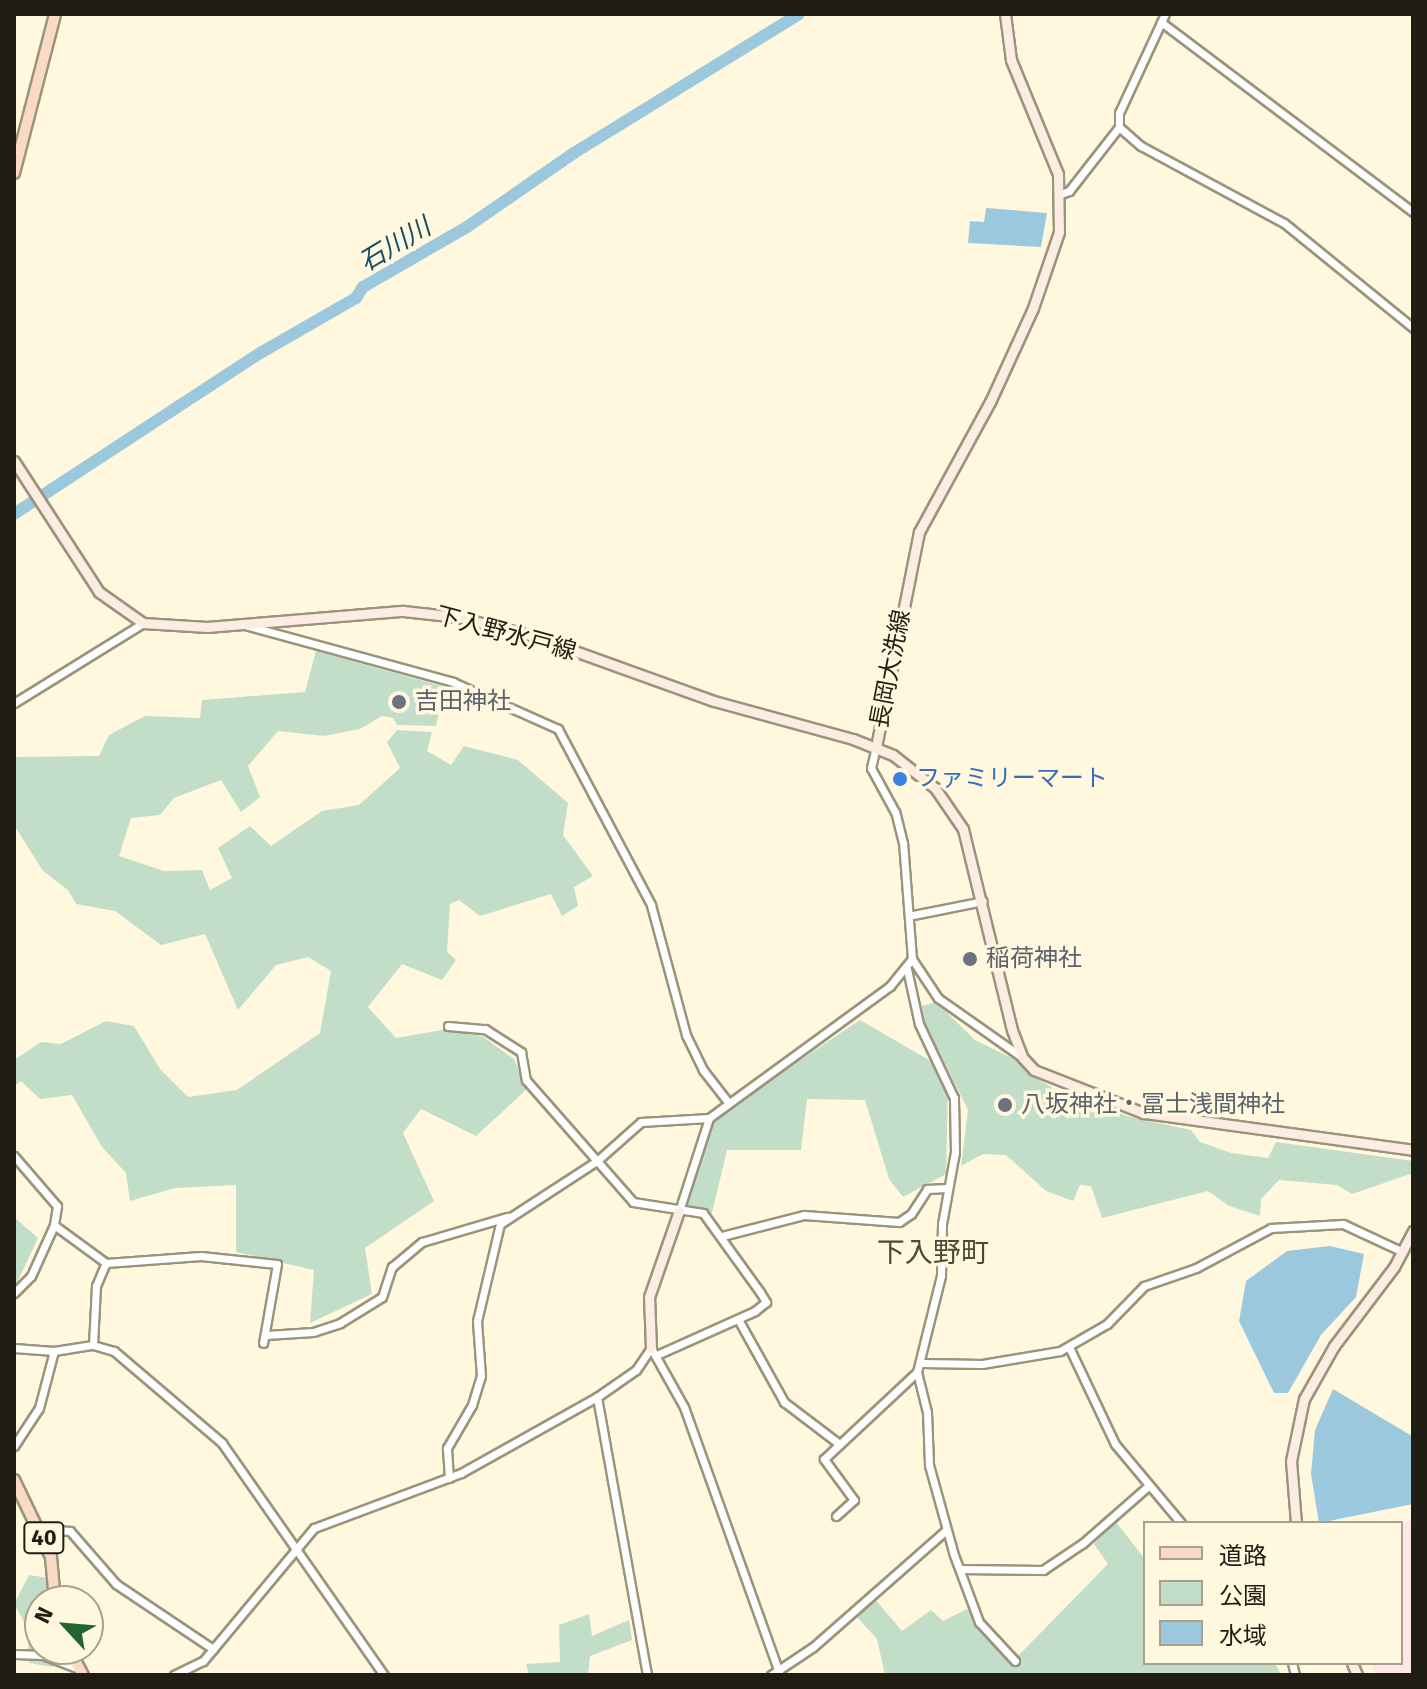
<!DOCTYPE html>
<meta charset="utf-8">
<style>
body{margin:0}
#map{position:relative;width:1427px;height:1689px;overflow:hidden;background:#fff8de;font-family:"Fira Sans","Noto Sans JP",sans-serif}
div>[style]{position:absolute}
[style*='--x']{left:calc(var(--x)*1px);top:calc(var(--y)*1px);width:calc(var(--w)*1px);rotate:calc(var(--a)*1deg)}
.industrial>*{inset:0;background:#fee8e8}
.green>*{inset:0;background:#c3dec8}
.water>*{inset:0;background:#9cc8dd}
.river>*{height:12px;margin:-6px;padding:0 6px;transform-origin:6px;border-radius:6px;background:#9cc8dd}
.roads{filter:drop-shadow(2px 0 #9a947c) drop-shadow(-2px 0 #9a947c) drop-shadow(0 2px #9a947c) drop-shadow(0 -2px #9a947c)}
.street>*{height:7px;margin:-3.5px;padding:0 3.5px;transform-origin:3.5px;border-radius:3.5px;background:#fff}
.secondary>*{height:9px;margin:-4.5px;padding:0 4.5px;transform-origin:4.5px;border-radius:4.5px;background:#fdece2}
.primary>*{height:10px;margin:-5px;padding:0 5px;transform-origin:5px;border-radius:5px;background:#fadac4}
.dots>*{width:22px;height:22px;translate:-50% -50%;box-sizing:border-box;border:4px solid #fff8de;border-radius:50%}
span{translate:-50% -50%;white-space:nowrap;text-align:center;line-height:1.15;-webkit-text-stroke:7px #fff8de;paint-order:stroke}
.shield-label span{padding:2px 6px;background:#fff8de;border:2px solid;border-radius:6px;-webkit-text-stroke-width:0}
.shield-label{font-size:22px;color:#201d14;font-weight:700}
.street-label{font-size:24px;color:#201d14}
.worship-label{font-size:24px;color:#5b616d}
.left{translate:0 -50%;text-align:left}
.shop-label{font-size:24px;color:#366cbe}
.water-label{font-size:26px;color:#154d64;font-style:italic}
.quarter-label{font-size:28px;color:#4e4933}
.frame{position:absolute;inset:0;border:16px solid #201d14;pointer-events:none}
.legend{position:absolute;left:1143px;top:1521px;width:260px;height:144px;box-sizing:border-box;background:#fff8de;border:2px solid #a6a08d;margin:0;padding:10px 14px;list-style:none;font-size:24px;color:#201d14}
.legend li{display:flex;align-items:center;gap:16px;height:40px}
.legend b{width:40px;border:2px solid #a6a08d}
.north{position:absolute;left:24px;top:1585px;width:80px;height:80px;box-sizing:border-box;background:#fff8de;border:2px solid #a6a08d;border-radius:50%;rotate:296deg;font-size:22px;font-weight:700;line-height:32px;text-align:center;color:#201d14}
.north::after{content:'';display:block;margin:auto;width:28px;height:36px;background:#226530;clip-path:polygon(50% 0,100% 100%,50% 72%,0 100%)}
</style>
<div id="map">
<div class="industrial">
<div style="clip-path:polygon(1413px 1521px,1413px 1675px,1375px 1675px,1371px 1663px,1401px 1663px,1401px 1523px)"></div>
</div>
<div class="green">
<div style="clip-path:polygon(316px 651px,445px 687px,436px 726px,397px 725px,393px 718px,382px 716px,360px 729px,324px 736px,278px 731px,248px 766px,260px 797px,241px 812px,221px 780px,174px 798px,160px 815px,131px 818px,119px 856px,164px 871px,202px 870px,210px 890px,232px 878px,218px 848px,250px 826px,271px 846px,322px 811px,359px 805px,400px 768px,387px 742px,397px 730px,432px 732px,427px 751px,451px 765px,464px 746px,518px 760px,568px 803px,563px 835px,593px 876px,574px 887px,578px 906px,562px 916px,551px 894px,480px 916px,459px 900px,450px 904px,447px 952px,456px 960px,442px 980px,402px 964px,368px 1007px,396px 1038px,442px 1030px,482px 1036px,514px 1059px,527px 1089px,476px 1136px,421px 1109px,403px 1133px,434px 1201px,365px 1248px,372px 1294px,310px 1323px,314px 1270px,236px 1252px,236px 1185px,175px 1188px,130px 1201px,126px 1173px,102px 1147px,72px 1095px,40px 1099px,21px 1081px,14px 1086px,14px 1060px,41px 1042px,61px 1044px,106px 1021px,134px 1026px,160px 1069px,188px 1097px,237px 1090px,320px 1033px,331px 971px,308px 957px,276px 965px,238px 1010px,205px 934px,161px 945px,115px 911px,76px 904px,68px 890px,43px 871px,14px 825px,14px 757px,99px 756px,109px 735px,145px 716px,200px 718px,202px 700px,305px 692px)"></div>
<div style="clip-path:polygon(936px 1002px,975px 1040px,1018px 1061px,1030px 1075px,1058px 1091px,1130px 1117px,1191px 1130px,1200px 1142px,1231px 1153px,1268px 1158px,1276px 1142px,1413px 1161px,1413px 1173px,1352px 1194px,1337px 1185px,1279px 1180px,1261px 1199px,1260px 1216px,1229px 1206px,1208px 1191px,1102px 1218px,1091px 1186px,1080px 1185px,1073px 1201px,1046px 1191px,1006px 1155px,983px 1154px,961px 1166px,968px 1110px,925px 1023px,922px 1006px)"></div>
<div style="clip-path:polygon(860px 1020px,929px 1060px,948px 1088px,946px 1174px,903px 1197px,889px 1179px,865px 1100px,807px 1099px,801px 1150px,727px 1150px,712px 1213px,687px 1205px,700px 1153px,717px 1116px)"></div>
<div style="clip-path:polygon(14px 1217px,38px 1238px,14px 1289px)"></div>
<div style="clip-path:polygon(1115px 1521px,1145px 1559px,1145px 1663px,1275px 1663px,1281px 1675px,885px 1675px,877px 1639px,855px 1615px,875px 1599px,902px 1631px,931px 1610px,943px 1621px,967px 1609px,1013px 1661px,1108px 1564px,1094px 1544px)"></div>
<div style="clip-path:polygon(29px 1575px,49px 1578px,47px 1601px,40px 1601px,40px 1649px,61px 1649px,67px 1659px,52px 1667px,29px 1663px,28px 1629px,14px 1604px)"></div>
<div style="clip-path:polygon(589px 1614px,592px 1636px,629px 1620px,632px 1640px,590px 1656px,588px 1675px,529px 1675px,526px 1664px,560px 1662px,559px 1625px)"></div>
</div>
<div class="water">
<div style="clip-path:polygon(986px 208px,1047px 213px,1041px 247px,968px 243px,970px 221px,984px 222px)"></div>
<div style="clip-path:polygon(1330px 1246px,1364px 1254px,1356px 1297px,1321px 1335px,1288px 1393px,1274px 1393px,1239px 1321px,1246px 1281px,1287px 1251px)"></div>
<div style="clip-path:polygon(1333px 1389px,1412px 1436px,1413px 1504px,1319px 1523px,1311px 1474px,1315px 1430px)"></div>
</div>
<div class="river">
<div style="--x:14;--y:514;--w:296;--a:-33.2"></div>
<div style="--x:262;--y:352;--w:108;--a:-29.9"></div>
<div style="--x:356;--y:298;--w:13;--a:-58"></div>
<div style="--x:363;--y:287;--w:120;--a:-30"></div>
<div style="--x:467;--y:227;--w:130;--a:-34.7"></div>
<div style="--x:574;--y:153;--w:264;--a:-31.7"></div>
</div>
<div class="roads">
<div class="street">
<div style="--x:1161;--y:22;--w:316;--a:37"></div>
<div style="--x:1119;--y:127;--w:29;--a:41"></div>
<div style="--x:1141;--y:146;--w:162;--a:28.3"></div>
<div style="--x:1284;--y:223;--w:166;--a:39.1"></div>
<div style="--x:1061;--y:194;--w:9;--a:-21"></div>
<div style="--x:1069;--y:191;--w:81;--a:-52"></div>
<div style="--x:1119;--y:127;--w:14;--a:-90"></div>
<div style="--x:1119;--y:113;--w:109;--a:-65.1"></div>
<div style="--x:245;--y:625;--w:216;--a:15.3"></div>
<div style="--x:453;--y:682;--w:115;--a:24.1"></div>
<div style="--x:558;--y:729;--w:199;--a:62.1"></div>
<div style="--x:651;--y:905;--w:135;--a:74.9"></div>
<div style="--x:686;--y:1035;--w:39;--a:64"></div>
<div style="--x:703;--y:1070;--w:41;--a:52"></div>
<div style="--x:14;--y:703;--w:152;--a:-31.8"></div>
<div style="--x:913;--y:915;--w:71;--a:-11.3"></div>
<div style="--x:912;--y:959;--w:47;--a:56.3"></div>
<div style="--x:938;--y:998;--w:104;--a:35.2"></div>
<div style="--x:448;--y:1026;--w:37;--a:5"></div>
<div style="--x:485;--y:1029;--w:43;--a:32.6"></div>
<div style="--x:521;--y:1052;--w:28;--a:80"></div>
<div style="--x:526;--y:1080;--w:162;--a:48.7"></div>
<div style="--x:633;--y:1202;--w:71;--a:8.9"></div>
<div style="--x:703;--y:1213;--w:97;--a:54.2"></div>
<div style="--x:760;--y:1292;--w:12;--a:59"></div>
<div style="--x:766;--y:1302;--w:14;--a:141"></div>
<div style="--x:755;--y:1311;--w:105;--a:155.9"></div>
<div style="--x:14;--y:1156;--w:66;--a:49.3"></div>
<div style="--x:57;--y:1206;--w:19;--a:99"></div>
<div style="--x:54;--y:1225;--w:64;--a:36.2"></div>
<div style="--x:106;--y:1263;--w:95;--a:-4.2"></div>
<div style="--x:201;--y:1256;--w:76;--a:6"></div>
<div style="--x:277;--y:1264;--w:80;--a:100"></div>
<div style="--x:679;--y:1211;--w:98;--a:-72.1"></div>
<div style="--x:709;--y:1118;--w:224;--a:-36.1"></div>
<div style="--x:890;--y:986;--w:35;--a:-51"></div>
<div style="--x:912;--y:959;--w:116;--a:-94.4"></div>
<div style="--x:903;--y:843;--w:32;--a:-104"></div>
<div style="--x:895;--y:812;--w:50;--a:-118.6"></div>
<div style="--x:871;--y:768;--w:22;--a:-77"></div>
<div style="--x:722;--y:1236;--w:85;--a:-14.4"></div>
<div style="--x:804;--y:1215;--w:95;--a:4.2"></div>
<div style="--x:899;--y:1222;--w:14;--a:-34"></div>
<div style="--x:911;--y:1214;--w:30;--a:-57"></div>
<div style="--x:927;--y:1189;--w:20;--a:-3"></div>
<div style="--x:14;--y:1293;--w:24;--a:-45"></div>
<div style="--x:31;--y:1276;--w:56;--a:-65.7"></div>
<div style="--x:739;--y:1321;--w:93;--a:60.9"></div>
<div style="--x:784;--y:1402;--w:68;--a:37.2"></div>
<div style="--x:266;--y:1335;--w:47;--a:-3.7"></div>
<div style="--x:313;--y:1332;--w:28;--a:-18"></div>
<div style="--x:340;--y:1323;--w:49;--a:-31.8"></div>
<div style="--x:382;--y:1297;--w:32;--a:-72"></div>
<div style="--x:392;--y:1267;--w:39;--a:-40"></div>
<div style="--x:422;--y:1242;--w:89;--a:-16.4"></div>
<div style="--x:93;--y:1345;--w:59;--a:-87.1"></div>
<div style="--x:96;--y:1286;--w:25;--a:-67"></div>
<div style="--x:1069;--y:1347;--w:107;--a:64.6"></div>
<div style="--x:1115;--y:1444;--w:103;--a:50.1"></div>
<div style="--x:14;--y:1348;--w:40;--a:4.3"></div>
<div style="--x:923;--y:1363;--w:59;--a:1"></div>
<div style="--x:982;--y:1364;--w:79;--a:-9.5"></div>
<div style="--x:1060;--y:1351;--w:54;--a:-29.9"></div>
<div style="--x:1107;--y:1324;--w:53;--a:-45.8"></div>
<div style="--x:1144;--y:1286;--w:55;--a:-19.1"></div>
<div style="--x:1196;--y:1268;--w:85;--a:-28.1"></div>
<div style="--x:1271;--y:1228;--w:72;--a:-3.2"></div>
<div style="--x:1343;--y:1224;--w:66;--a:25"></div>
<div style="--x:917;--y:1372;--w:41;--a:76"></div>
<div style="--x:927;--y:1412;--w:53;--a:87.8"></div>
<div style="--x:929;--y:1465;--w:93;--a:74.5"></div>
<div style="--x:954;--y:1555;--w:72;--a:69.5"></div>
<div style="--x:979;--y:1622;--w:53;--a:47.3"></div>
<div style="--x:597;--y:1397;--w:282;--a:79.8"></div>
<div style="--x:14;--y:1446;--w:45;--a:-56.7"></div>
<div style="--x:39;--y:1408;--w:59;--a:-75.3"></div>
<div style="--x:54;--y:1351;--w:39;--a:-9"></div>
<div style="--x:93;--y:1345;--w:22;--a:16"></div>
<div style="--x:114;--y:1351;--w:142;--a:40.4"></div>
<div style="--x:222;--y:1443;--w:283;--a:55.1"></div>
<div style="--x:449;--y:1478;--w:30;--a:-94"></div>
<div style="--x:447;--y:1448;--w:50;--a:-59.8"></div>
<div style="--x:472;--y:1405;--w:30;--a:-73"></div>
<div style="--x:481;--y:1376;--w:55;--a:-94.2"></div>
<div style="--x:477;--y:1321;--w:100;--a:-76.7"></div>
<div style="--x:500;--y:1224;--w:117;--a:-33.1"></div>
<div style="--x:598;--y:1160;--w:57;--a:-41.5"></div>
<div style="--x:641;--y:1122;--w:68;--a:-3.4"></div>
<div style="--x:836;--y:1516;--w:24;--a:-42"></div>
<div style="--x:854;--y:1500;--w:51;--a:-126.2"></div>
<div style="--x:824;--y:1459;--w:127;--a:-43.1"></div>
<div style="--x:917;--y:1372;--w:99;--a:-76"></div>
<div style="--x:941;--y:1276;--w:52;--a:-88.9"></div>
<div style="--x:942;--y:1224;--w:73;--a:-79.8"></div>
<div style="--x:955;--y:1152;--w:54;--a:-91.1"></div>
<div style="--x:954;--y:1098;--w:82;--a:-115.3"></div>
<div style="--x:919;--y:1024;--w:56;--a:-102.3"></div>
<div style="--x:40;--y:1529;--w:30;--a:4"></div>
<div style="--x:70;--y:1531;--w:70;--a:49"></div>
<div style="--x:116;--y:1584;--w:117;--a:33.8"></div>
<div style="--x:960;--y:1569;--w:83;--a:0.7"></div>
<div style="--x:1043;--y:1570;--w:48;--a:-34"></div>
<div style="--x:1083;--y:1543;--w:86;--a:-41.2"></div>
<div style="--x:14;--y:1654;--w:29;--a:2"></div>
<div style="--x:43;--y:1655;--w:39;--a:21"></div>
<div style="--x:1292;--y:1663;--w:12;--a:76"></div>
<div style="--x:174;--y:1675;--w:32;--a:-26"></div>
<div style="--x:203;--y:1661;--w:173;--a:-50.2"></div>
<div style="--x:314;--y:1528;--w:157;--a:-20.5"></div>
<div style="--x:461;--y:1473;--w:156;--a:-29.2"></div>
<div style="--x:597;--y:1397;--w:47;--a:-34.7"></div>
<div style="--x:636;--y:1370;--w:27;--a:-56"></div>
<div style="--x:651;--y:1348;--w:68;--a:60.8"></div>
<div style="--x:684;--y:1407;--w:285;--a:70.3"></div>
<div style="--x:771;--y:1675;--w:50;--a:-33.7"></div>
<div style="--x:813;--y:1647;--w:177;--a:-41.3"></div>
</div>
<div class="secondary">
<div style="--x:14;--y:461;--w:156;--a:57"></div>
<div style="--x:99;--y:592;--w:54;--a:35.2"></div>
<div style="--x:143;--y:623;--w:64;--a:3.6"></div>
<div style="--x:207;--y:627;--w:197;--a:-4.7"></div>
<div style="--x:403;--y:611;--w:55;--a:6.2"></div>
<div style="--x:458;--y:617;--w:77;--a:14.2"></div>
<div style="--x:533;--y:636;--w:192;--a:19.8"></div>
<div style="--x:714;--y:701;--w:144;--a:15.3"></div>
<div style="--x:853;--y:739;--w:43;--a:21.8"></div>
<div style="--x:893;--y:755;--w:53;--a:38.2"></div>
<div style="--x:935;--y:788;--w:50;--a:55.7"></div>
<div style="--x:963;--y:829;--w:207;--a:76.3"></div>
<div style="--x:1012;--y:1030;--w:30;--a:69"></div>
<div style="--x:1023;--y:1058;--w:16;--a:47"></div>
<div style="--x:1034;--y:1070;--w:118;--a:21.4"></div>
<div style="--x:1144;--y:1113;--w:272;--a:7.8"></div>
<div style="--x:876;--y:747;--w:219;--a:-78.7"></div>
<div style="--x:919;--y:532;--w:148;--a:-61.4"></div>
<div style="--x:990;--y:402;--w:103;--a:-65.4"></div>
<div style="--x:1033;--y:308;--w:80;--a:-71.1"></div>
<div style="--x:1059;--y:232;--w:58;--a:-91"></div>
<div style="--x:1058;--y:174;--w:123;--a:-112.4"></div>
<div style="--x:1011;--y:60;--w:46;--a:-97.4"></div>
<div style="--x:651;--y:1348;--w:51;--a:-92.2"></div>
<div style="--x:649;--y:1297;--w:91;--a:-70.8"></div>
<div style="--x:1296;--y:1523;--w:62;--a:-94.6"></div>
<div style="--x:1291;--y:1461;--w:63;--a:-78.2"></div>
<div style="--x:1304;--y:1399;--w:61;--a:-60.5"></div>
<div style="--x:1334;--y:1346;--w:99;--a:-52.8"></div>
<div style="--x:1394;--y:1267;--w:41;--a:-62.2"></div>
<div style="--x:1352;--y:1663;--w:13;--a:67"></div>
</div>
<div class="primary">
<div style="--x:14;--y:173;--w:164;--a:-75.5"></div>
<div style="--x:14;--y:1480;--w:85;--a:64.3"></div>
<div style="--x:51;--y:1557;--w:44;--a:84.8"></div>
<div style="--x:69;--y:1649;--w:30;--a:62"></div>
</div>
</div>
<div class="dots">
<div style="left:399px;top:702px;background:#6b7280"></div>
<div style="left:900px;top:779px;background:#3f7fe0"></div>
<div style="left:970px;top:959px;background:#6b7280"></div>
<div style="left:1005px;top:1105px;background:#6b7280"></div>
</div>
<div class="shield-label">
<span style="left:44px;top:1538px">40</span>
</div>
<div class="street-label">
<span style="left:506px;top:634px;rotate:15deg">下入野水戸線</span>
<span style="left:891px;top:669px;rotate:-79deg">長岡大洗線</span>
</div>
<div class="worship-label">
<span class="left" style="left:415px;top:702px">吉田神社</span>
<span class="left" style="left:986px;top:959px">稲荷神社</span>
<span class="left" style="left:1021px;top:1105px">八坂神社・冨士浅間神社</span>
</div>
<div class="shop-label">
<span class="left" style="left:916px;top:779px">ファミリーマート</span>
</div>
<div class="water-label">
<span style="left:395px;top:245px;rotate:-31deg">石川川</span>
</div>
<div class="quarter-label">
<span style="left:933px;top:1253px">下入野町</span>
</div>
<div class="frame"></div>
<ul class="legend">
<li><b style="height:10px;background:#fadac4"></b>道路</li>
<li><b style="height:22px;background:#c3dec8"></b>公園</li>
<li><b style="height:22px;background:#9cc8dd"></b>水域</li>
</ul>
<div class="north">N</div>
</div>
